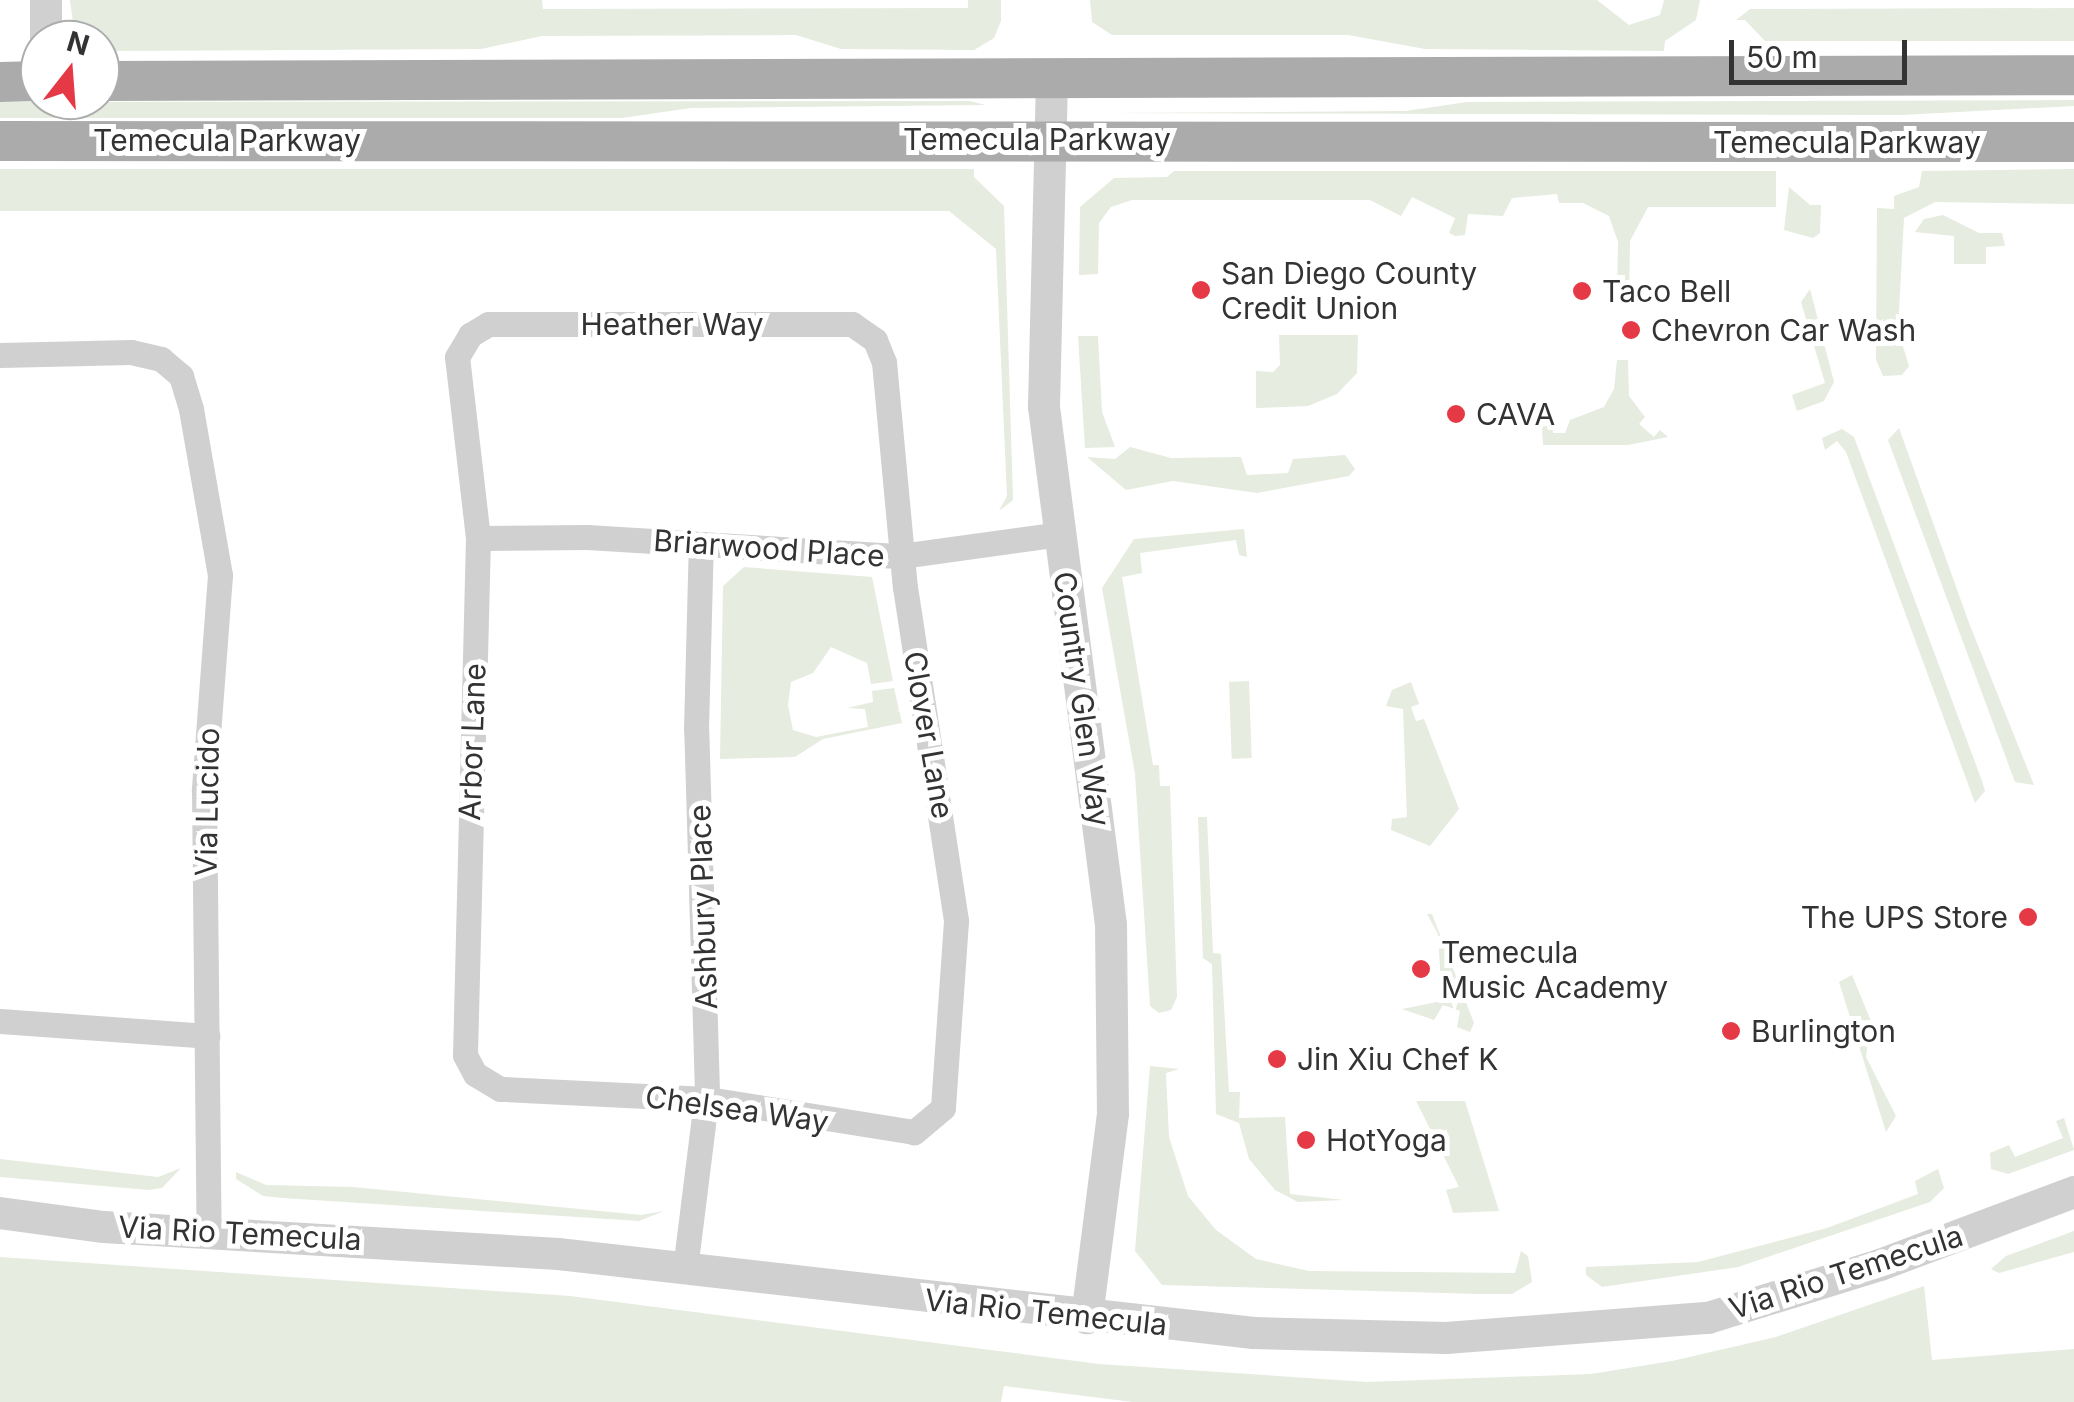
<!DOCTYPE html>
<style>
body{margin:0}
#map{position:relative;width:2074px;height:1402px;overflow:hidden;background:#fff;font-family:Inter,sans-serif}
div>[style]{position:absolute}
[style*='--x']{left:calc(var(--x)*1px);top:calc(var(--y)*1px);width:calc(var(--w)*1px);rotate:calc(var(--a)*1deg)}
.green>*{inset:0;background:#e6ecdf;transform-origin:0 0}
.minor>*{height:25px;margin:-12.5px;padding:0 12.5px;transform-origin:12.5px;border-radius:12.5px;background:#d0d0d0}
.tertiary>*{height:32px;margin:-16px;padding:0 16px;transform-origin:16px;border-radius:16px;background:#d0d0d0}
.primary>*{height:40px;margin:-20px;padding:0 20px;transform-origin:20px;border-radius:20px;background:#ababab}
.dots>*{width:28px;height:28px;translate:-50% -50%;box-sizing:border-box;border:5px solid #fff;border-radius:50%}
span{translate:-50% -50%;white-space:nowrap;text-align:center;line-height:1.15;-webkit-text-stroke:10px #fff;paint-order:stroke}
.street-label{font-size:30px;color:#333}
.poi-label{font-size:30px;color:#333}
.left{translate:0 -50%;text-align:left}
.right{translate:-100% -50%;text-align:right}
.north{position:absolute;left:20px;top:20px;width:100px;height:100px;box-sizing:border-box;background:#fff;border:2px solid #adadad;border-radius:50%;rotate:17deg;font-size:28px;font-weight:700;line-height:40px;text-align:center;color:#333}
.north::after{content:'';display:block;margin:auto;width:35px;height:45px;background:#e63946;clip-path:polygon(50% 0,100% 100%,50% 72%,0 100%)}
.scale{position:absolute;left:1729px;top:40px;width:178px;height:45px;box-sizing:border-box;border:5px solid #333;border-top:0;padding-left:12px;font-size:30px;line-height:35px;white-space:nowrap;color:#333;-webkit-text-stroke:8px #fff;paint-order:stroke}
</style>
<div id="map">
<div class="green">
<div style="clip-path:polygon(70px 0,542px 0,543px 9px,968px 8px,968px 0,1001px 0,1001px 21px,994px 38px,974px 50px,841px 49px,796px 35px,542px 36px,481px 49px,101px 51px,100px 40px,81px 40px,74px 31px)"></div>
<div style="clip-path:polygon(1090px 0,1597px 0,1629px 25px,1660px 15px,1664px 0,1700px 0,1696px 20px,1665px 41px,1664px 51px,1425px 49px,1348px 35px,1112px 35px,1092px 22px)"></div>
<div style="clip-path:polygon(2074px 8px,2074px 41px,1765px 41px,1745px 20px,1736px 20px,1750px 9px)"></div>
<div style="clip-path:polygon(2074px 100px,2074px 106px,1901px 115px,1107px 113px,1406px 111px,1467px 102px)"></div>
<div style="clip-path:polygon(969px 101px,986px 105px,691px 108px,622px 118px,0 118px,0 102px)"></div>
<div style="clip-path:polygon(0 169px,974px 169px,974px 177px,1004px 206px,1013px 500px,999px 511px,1007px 496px,996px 249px,949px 211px,0 211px)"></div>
<div style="clip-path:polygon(2074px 169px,2074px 204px,1935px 202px,1904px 218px,1898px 330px,1909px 366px,1902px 375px,1883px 376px,1876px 360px,1877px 208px,1894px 209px,1894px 196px,1919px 187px,1922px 171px)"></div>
<div style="clip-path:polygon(1174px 171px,1776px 171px,1776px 207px,1648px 207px,1630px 241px,1629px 299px,1617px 299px,1618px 242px,1609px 216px,1583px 203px,1559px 203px,1557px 194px,1512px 198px,1503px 216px,1468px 214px,1465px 235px,1455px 236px,1449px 233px,1455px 218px,1412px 197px,1401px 216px,1370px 200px,1132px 200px,1111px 207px,1099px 223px,1098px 274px,1079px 275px,1080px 207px,1114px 178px,1167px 177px)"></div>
<div style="clip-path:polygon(1789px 187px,1810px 205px,1821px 205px,1820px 233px,1813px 238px,1784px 230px)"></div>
<div style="clip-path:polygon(1943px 215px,1979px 233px,2002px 233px,2005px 246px,1986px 247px,1986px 264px,1954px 264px,1954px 236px,1915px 232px,1924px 219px)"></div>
<div style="clip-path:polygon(1810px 289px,1834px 382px,1824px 401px,1797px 411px,1792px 395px,1825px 383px,1801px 302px)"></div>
<div style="clip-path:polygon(1279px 335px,1358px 335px,1357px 373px,1337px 394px,1308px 406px,1256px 408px,1256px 371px,1273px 372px,1280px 365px)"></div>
<div style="clip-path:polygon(1078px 336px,1098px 336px,1102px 412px,1115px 447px,1085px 448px)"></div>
<div style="clip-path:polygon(1617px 360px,1628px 360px,1629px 396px,1645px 417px,1639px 424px,1654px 437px,1660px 430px,1668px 437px,1628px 445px,1543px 445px,1542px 427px,1552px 424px,1553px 433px,1565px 433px,1570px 420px,1604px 407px,1614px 389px)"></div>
<div style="clip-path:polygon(1899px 428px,1969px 623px,2034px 785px,2015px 782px,1888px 440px)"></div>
<div style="clip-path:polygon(1842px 429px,1854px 437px,1982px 781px,1985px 791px,1975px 803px,1846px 452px,1837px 441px,1825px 450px,1822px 438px)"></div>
<div style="clip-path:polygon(1130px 447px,1171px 458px,1241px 457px,1247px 475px,1288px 473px,1293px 459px,1345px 455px,1355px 469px,1349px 476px,1257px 493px,1173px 481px,1126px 490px,1087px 457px,1115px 459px)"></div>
<div style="clip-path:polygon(1244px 529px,1247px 557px,1239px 555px,1236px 540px,1140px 553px,1142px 573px,1122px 577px,1153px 765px,1159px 765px,1160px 786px,1170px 786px,1177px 997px,1171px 1010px,1159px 1013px,1150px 1006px,1135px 774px,1102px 588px,1134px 539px)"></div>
<div style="clip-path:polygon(744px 567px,872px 577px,893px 681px,871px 684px,867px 663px,831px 647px,813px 673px,791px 682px,788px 705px,793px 730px,816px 737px,868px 727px,865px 709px,847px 708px,873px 702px,872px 691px,894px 688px,902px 723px,823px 739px,795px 757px,720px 759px,723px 586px)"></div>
<div style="left:1249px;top:681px;width:77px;height:20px;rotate:88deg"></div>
<div style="clip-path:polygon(1411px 682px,1419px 704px,1411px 707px,1416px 721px,1424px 719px,1459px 809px,1430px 846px,1391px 830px,1392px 819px,1407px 817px,1403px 709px,1386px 706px,1392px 690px)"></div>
<div style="clip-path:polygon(1198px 817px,1207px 817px,1213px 953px,1221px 954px,1229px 1092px,1240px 1092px,1239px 1118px,1285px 1117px,1290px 1194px,1344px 1200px,1298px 1202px,1275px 1190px,1249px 1159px,1239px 1123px,1216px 1114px,1212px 964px,1203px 958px)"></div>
<div style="clip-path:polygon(1427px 914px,1432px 914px,1474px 1023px,1470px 1032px,1457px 1027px,1460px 1011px,1443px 1005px,1434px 1020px,1402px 1009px,1442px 1001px,1438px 934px)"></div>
<div style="clip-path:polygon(1852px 975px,1871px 1021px,1866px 1057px,1896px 1116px,1886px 1132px,1839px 982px)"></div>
<div style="clip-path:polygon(1150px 1066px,1179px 1069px,1166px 1073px,1169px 1137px,1188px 1196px,1216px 1230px,1256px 1259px,1309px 1271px,1515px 1273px,1521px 1251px,1528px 1256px,1532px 1282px,1512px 1294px,1479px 1294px,1162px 1285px,1135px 1251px)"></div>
<div style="clip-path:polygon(1416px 1101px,1465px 1101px,1499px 1211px,1453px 1213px,1446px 1190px,1459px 1187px)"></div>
<div style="clip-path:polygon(2064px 1118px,2074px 1150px,2008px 1174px,1991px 1169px,1990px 1153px,2009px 1145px,2015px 1157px,2063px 1138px,2056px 1121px)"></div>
<div style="clip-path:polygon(0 1159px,158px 1177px,181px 1168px,162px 1188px,149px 1190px,0 1177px)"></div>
<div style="clip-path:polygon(1938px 1169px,1944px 1188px,1930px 1202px,1738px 1267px,1602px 1287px,1586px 1275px,1586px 1267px,1698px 1262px,1827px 1228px,1918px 1194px,1915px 1181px)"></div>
<div style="clip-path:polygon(236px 1172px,266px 1185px,353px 1187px,641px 1215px,664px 1211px,639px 1221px,283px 1198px,263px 1196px,236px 1179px)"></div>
<div style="clip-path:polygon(2074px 1231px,2074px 1252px,1999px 1273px,1991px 1269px,2006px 1256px)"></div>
<div style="clip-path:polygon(0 1257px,570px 1296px,1099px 1364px,1367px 1382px,1591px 1374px,1672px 1361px,1776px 1337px,1924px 1286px,1932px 1360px,2074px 1349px,2074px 1402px,1133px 1402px,1004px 1386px,1001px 1402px,0 1402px)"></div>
</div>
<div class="minor">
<div style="--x:488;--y:324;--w:364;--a:0"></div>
<div style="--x:852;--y:324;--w:28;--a:35"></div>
<div style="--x:875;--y:340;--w:24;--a:68"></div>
<div style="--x:884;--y:362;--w:226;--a:84.7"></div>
<div style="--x:905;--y:587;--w:338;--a:81.3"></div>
<div style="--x:956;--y:921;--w:187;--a:94"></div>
<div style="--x:943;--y:1108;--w:38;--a:140"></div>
<div style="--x:914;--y:1132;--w:210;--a:-170.9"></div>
<div style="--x:707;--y:1099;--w:207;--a:-177.2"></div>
<div style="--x:500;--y:1089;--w:29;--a:-149"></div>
<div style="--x:475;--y:1074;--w:21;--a:-118"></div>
<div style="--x:465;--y:1055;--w:517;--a:-88.56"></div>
<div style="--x:478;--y:538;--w:182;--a:-96.6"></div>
<div style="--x:457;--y:357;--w:26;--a:-59"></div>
<div style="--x:470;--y:335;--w:21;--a:-31"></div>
<div style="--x:0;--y:355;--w:131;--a:-1.3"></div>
<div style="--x:131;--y:352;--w:31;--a:13"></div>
<div style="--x:161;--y:359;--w:26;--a:40"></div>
<div style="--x:181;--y:376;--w:34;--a:73"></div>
<div style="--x:191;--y:409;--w:169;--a:80.1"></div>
<div style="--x:220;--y:575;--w:216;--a:94.3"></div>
<div style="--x:204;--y:790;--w:442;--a:89.4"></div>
<div style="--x:478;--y:538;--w:109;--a:-0.5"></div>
<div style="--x:587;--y:537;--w:315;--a:3.5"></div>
<div style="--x:901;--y:556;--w:160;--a:-7.9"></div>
<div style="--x:0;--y:1021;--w:208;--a:4.1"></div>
<div style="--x:685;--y:1269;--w:178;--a:-82.9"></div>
<div style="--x:707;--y:1092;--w:363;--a:-91.7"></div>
<div style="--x:696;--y:729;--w:185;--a:-88.5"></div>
</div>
<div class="tertiary">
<div style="--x:46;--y:0;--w:40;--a:90"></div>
<div style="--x:1052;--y:79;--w:328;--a:91.4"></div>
<div style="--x:1044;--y:407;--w:522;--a:82.63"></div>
<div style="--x:1111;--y:925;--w:189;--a:89.4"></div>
<div style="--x:1113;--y:1114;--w:206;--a:97.3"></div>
<div style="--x:0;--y:1213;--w:105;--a:7.7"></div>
<div style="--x:104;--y:1227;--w:455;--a:3.4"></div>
<div style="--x:558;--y:1254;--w:700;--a:6.48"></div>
<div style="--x:1254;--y:1333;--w:192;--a:1.5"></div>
<div style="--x:1446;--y:1338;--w:263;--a:-4.4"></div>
<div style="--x:1708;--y:1318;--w:180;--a:-17.1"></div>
<div style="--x:1880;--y:1265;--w:207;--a:-20.6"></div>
</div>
<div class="primary">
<div style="--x:100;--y:81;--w:1974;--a:-0.17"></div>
<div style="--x:0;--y:82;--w:40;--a:-1.4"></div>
<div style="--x:0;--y:141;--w:2074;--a:0.03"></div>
</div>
<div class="dots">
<div style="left:1201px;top:290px;background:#e63946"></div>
<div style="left:1582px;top:291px;background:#e63946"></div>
<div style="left:1631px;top:330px;background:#e63946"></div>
<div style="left:1456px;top:414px;background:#e63946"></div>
<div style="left:2028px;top:917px;background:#e63946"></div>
<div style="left:1421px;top:969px;background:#e63946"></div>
<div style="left:1731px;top:1031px;background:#e63946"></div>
<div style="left:1277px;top:1059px;background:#e63946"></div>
<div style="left:1306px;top:1140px;background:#e63946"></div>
</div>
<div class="street-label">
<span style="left:1037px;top:139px">Temecula Parkway</span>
<span style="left:227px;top:140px">Temecula Parkway</span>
<span style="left:1847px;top:142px">Temecula Parkway</span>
<span style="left:672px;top:324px">Heather Way</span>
<span style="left:769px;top:548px;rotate:4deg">Briarwood Place</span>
<span style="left:1082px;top:699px;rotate:82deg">Country Glen Way</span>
<span style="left:929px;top:735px;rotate:80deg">Clover Lane</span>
<span style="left:472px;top:742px;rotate:-88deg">Arbor Lane</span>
<span style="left:207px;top:802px;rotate:-89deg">Via Lucido</span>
<span style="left:703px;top:907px;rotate:-92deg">Ashbury Place</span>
<span style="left:737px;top:1109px;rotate:8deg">Chelsea Way</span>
<span style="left:240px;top:1233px;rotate:3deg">Via Rio Temecula</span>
<span style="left:1846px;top:1272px;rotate:-18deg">Via Rio Temecula</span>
<span style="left:1046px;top:1312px;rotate:6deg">Via Rio Temecula</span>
</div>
<div class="poi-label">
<span class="left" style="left:1221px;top:290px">San Diego County<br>Credit Union</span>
<span class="left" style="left:1602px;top:291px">Taco Bell</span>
<span class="left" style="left:1651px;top:330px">Chevron Car Wash</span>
<span class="left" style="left:1476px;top:414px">CAVA</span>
<span class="right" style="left:2008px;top:917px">The UPS Store</span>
<span class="left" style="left:1441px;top:969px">Temecula<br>Music Academy</span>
<span class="left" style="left:1751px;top:1031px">Burlington</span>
<span class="left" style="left:1297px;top:1059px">Jin Xiu Chef K</span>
<span class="left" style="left:1326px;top:1140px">HotYoga</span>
</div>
<div class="north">N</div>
<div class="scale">50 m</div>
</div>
